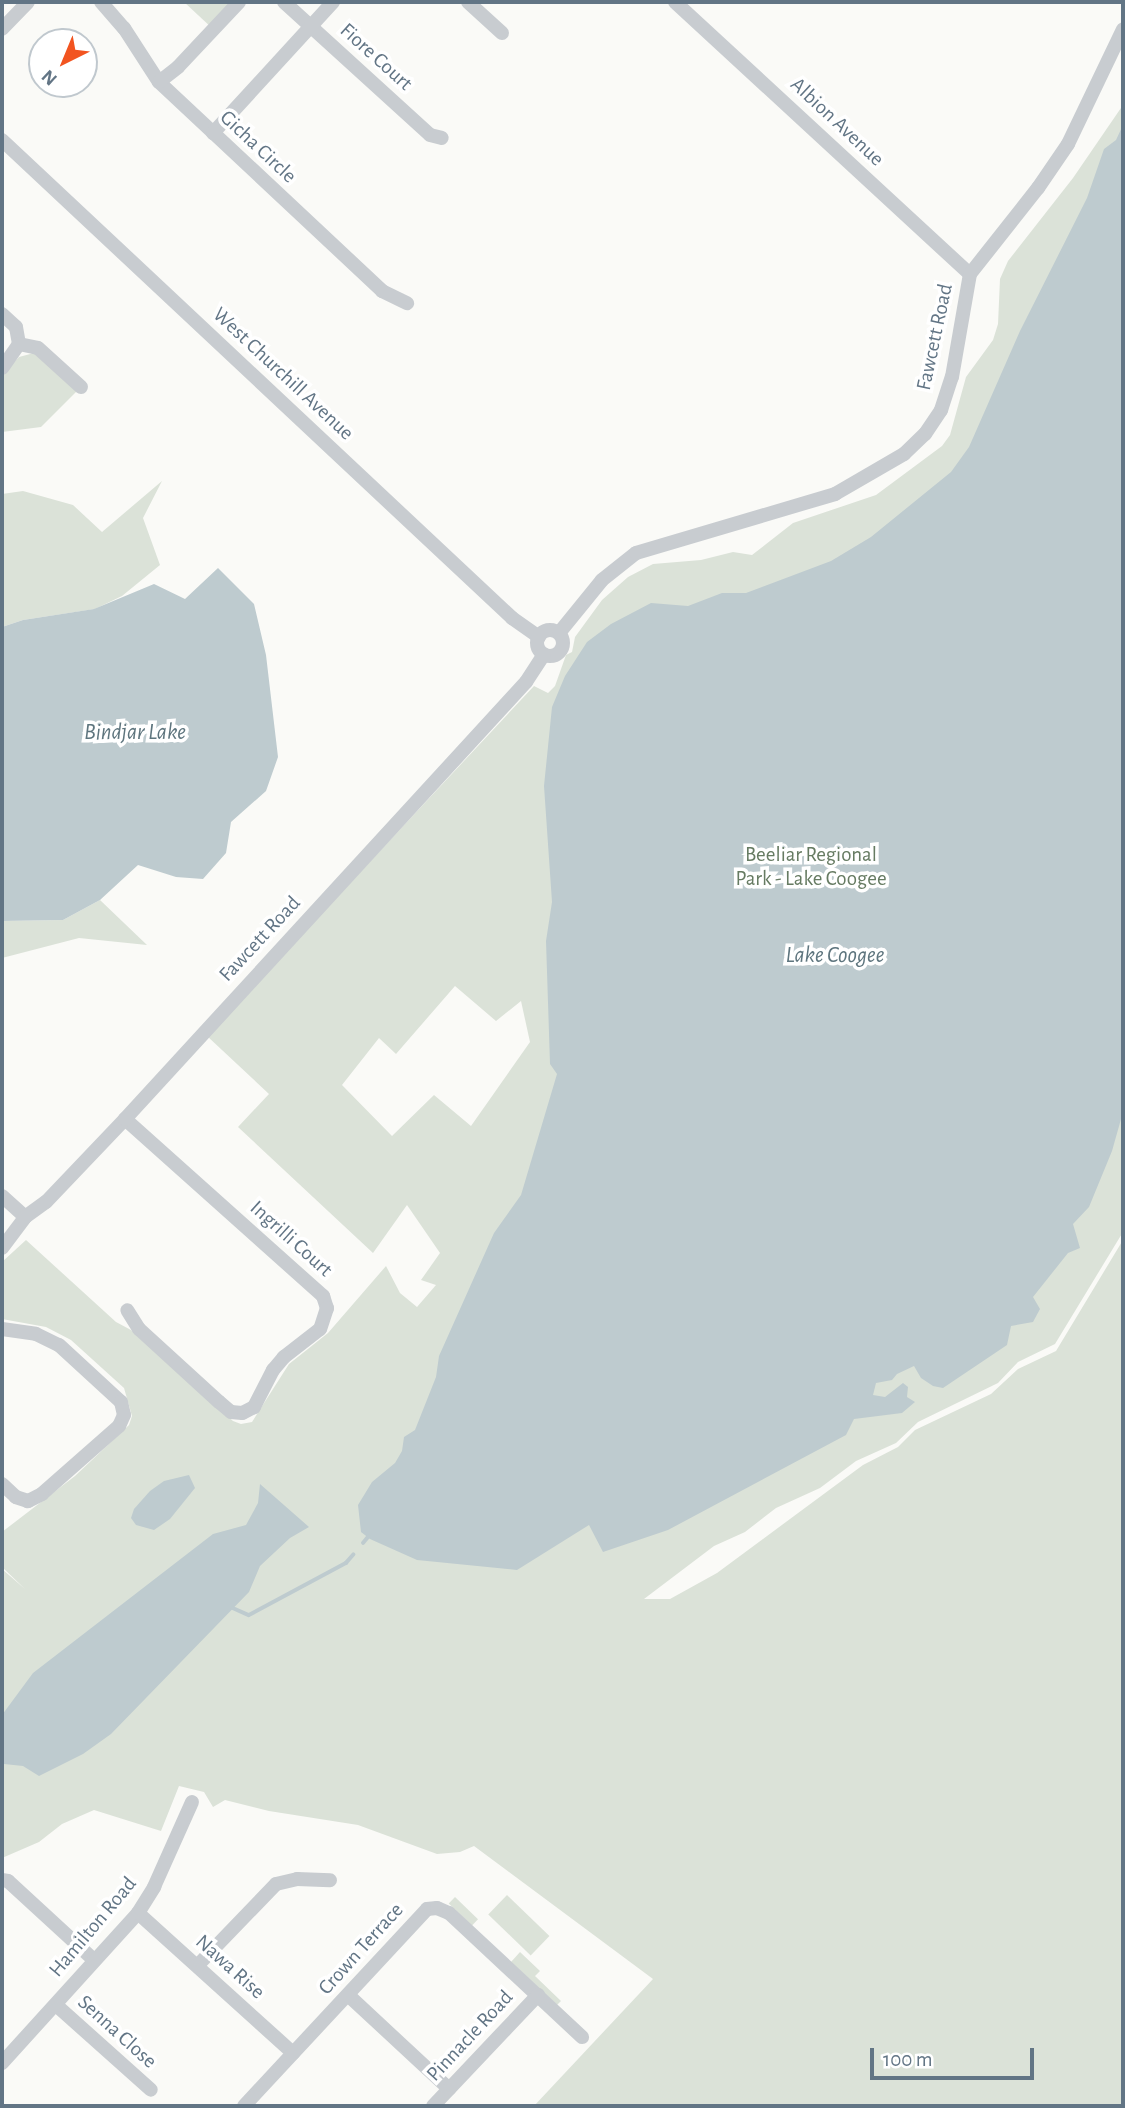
<!DOCTYPE html>
<style>
body{margin:0}
#map{position:relative;width:1125px;height:2108px;overflow:hidden;background:#fafaf7;font-family:"Alegreya Sans",sans-serif}
div>[style]{position:absolute}
[style*='--x']{left:calc(var(--x)*1px);top:calc(var(--y)*1px);width:calc(var(--w)*1px);rotate:calc(var(--a)*1deg)}
.green>*{inset:0;background:#dbe2d8;transform-origin:0 0}
.water>*{inset:0;background:#becbcf}
.stream>*{height:3.5px;margin:-1.75px;padding:0 1.75px;transform-origin:1.75px;border-radius:1.75px;background:#becbcf}
.minor>*{height:14px;margin:-7px;padding:0 7px;transform-origin:7px;border-radius:7px;background:#c8ccd0}
.minor>.ring{margin:-7px;padding:0;box-sizing:content-box;background:none;border:14px solid #c8ccd0;border-radius:50%}
span{translate:-50% -50%;white-space:nowrap;text-align:center;line-height:1.15;-webkit-text-stroke:7px #fff;paint-order:stroke}
.street-label{font-size:21px;color:#627585}
.park-label{font-size:21px;color:#667b62}
.water-label{font-size:23px;color:#5e757e;font-style:italic}
.frame{position:absolute;inset:0;border:4px solid #627585;pointer-events:none}
.north{position:absolute;left:28px;top:28px;width:70px;height:70px;box-sizing:border-box;background:#fff;border:2px solid #c0c8ce;border-radius:50%;rotate:223deg;font-size:19px;font-weight:700;line-height:28px;text-align:center;color:#627585}
.north::after{content:'';display:block;margin:auto;width:24px;height:32px;background:#f25420;clip-path:polygon(50% 0,100% 100%,50% 72%,0 100%)}
.scale{position:absolute;left:870px;top:2048px;width:164px;height:32px;box-sizing:border-box;border:4px solid #627585;border-top:0;padding-left:9px;font-size:21px;line-height:24px;white-space:nowrap;color:#627585;-webkit-text-stroke:5px #fff;paint-order:stroke}
</style>
<div id="map">
<div class="green">
<div style="clip-path:polygon(184px 2px,239px 2px,213px 29px)"></div>
<div style="clip-path:polygon(evenodd,1123px 105px,1123px 1232px,1055px 1344px,1018px 1362px,998px 1383px,918px 1422px,896px 1443px,856px 1461px,820px 1488px,776px 1508px,745px 1532px,714px 1546px,644px 1599px,670px 1599px,717px 1573px,863px 1465px,898px 1447px,915px 1430px,991px 1394px,1018px 1369px,1056px 1351px,1123px 1240px,1123px 2106px,534px 2106px,653px 1979px,474px 1846px,460px 1852px,437px 1854px,358px 1825px,269px 1811px,225px 1800px,213px 1807px,204px 1792px,179px 1786px,161px 1831px,94px 1810px,62px 1824px,39px 1842px,2px 1858px,2px 1569px,25px 1589px,2px 1567px,2px 1532px,75px 1476px,129px 1425px,132px 1416px,124px 1388px,71px 1340px,46px 1327px,2px 1319px,2px 1262px,26px 1240px,116px 1322px,131px 1330px,233px 1421px,241px 1424px,252px 1422px,289px 1364px,328px 1333px,386px 1266px,400px 1293px,417px 1307px,436px 1285px,421px 1280px,440px 1253px,407px 1205px,373px 1253px,238px 1127px,269px 1094px,207px 1036px,534px 686px,548px 693px,555px 686px,566px 655px,572px 652px,575px 637px,602px 600px,628px 577px,653px 564px,701px 560px,733px 552px,752px 555px,793px 523px,876px 495px,942px 446px,950px 435px,966px 377px,993px 340px,998px 324px,1000px 279px,1008px 261px,1073px 178px,1123px 105px,455px 986px,496px 1021px,521px 1001px,530px 1042px,471px 1126px,434px 1095px,392px 1136px,342px 1085px,379px 1038px,396px 1054px,455px 986px)"></div>
<div style="clip-path:polygon(34px 353px,78px 390px,41px 427px,2px 432px,2px 375px,19px 357px)"></div>
<div style="clip-path:polygon(162px 481px,143px 518px,160px 565px,122px 596px,95px 609px,23px 620px,2px 627px,2px 494px,23px 491px,73px 505px,102px 532px)"></div>
<div style="clip-path:polygon(100px 900px,147px 945px,79px 938px,2px 958px,2px 921px,63px 920px)"></div>
<div style="left:507px;top:1895px;width:59px;height:27px;rotate:44deg"></div>
<div style="left:455px;top:1897px;width:32px;height:9px;rotate:44deg"></div>
<div style="clip-path:polygon(520px 1952px,540px 1971px,535px 1976px,561px 2001px,557px 2005px,511px 1962px)"></div>
</div>
<div class="water">
<div style="clip-path:polygon(1123px 125px,1123px 1112px,1112px 1151px,1089px 1207px,1073px 1224px,1080px 1248px,1068px 1253px,1033px 1297px,1040px 1309px,1033px 1322px,1011px 1326px,1007px 1345px,943px 1388px,933px 1386px,921px 1378px,914px 1366px,897px 1374px,892px 1380px,876px 1383px,873px 1395px,885px 1397px,903px 1383px,908px 1387px,907px 1397px,915px 1402px,902px 1413px,854px 1419px,846px 1435px,668px 1530px,603px 1552px,589px 1525px,517px 1570px,417px 1560px,370px 1539px,361px 1532px,358px 1505px,372px 1482px,395px 1463px,402px 1451px,404px 1437px,415px 1430px,436px 1377px,439px 1356px,494px 1233px,521px 1195px,557px 1074px,550px 1064px,546px 941px,552px 902px,544px 786px,552px 707px,565px 676px,587px 642px,611px 624px,651px 603px,688px 606px,722px 593px,746px 593px,831px 561px,871px 537px,951px 472px,969px 447px,1020px 331px,1087px 198px,1104px 149px,1116px 140px)"></div>
<div style="clip-path:polygon(218px 568px,254px 604px,266px 655px,278px 757px,266px 791px,231px 822px,226px 853px,203px 879px,176px 877px,138px 865px,100px 900px,63px 920px,2px 921px,2px 627px,23px 620px,94px 609px,154px 584px,185px 599px)"></div>
<div style="clip-path:polygon(189px 1475px,195px 1488px,170px 1519px,154px 1530px,136px 1525px,131px 1518px,134px 1509px,150px 1491px,164px 1481px)"></div>
<div style="clip-path:polygon(260px 1484px,309px 1527px,290px 1538px,260px 1566px,249px 1592px,111px 1734px,83px 1754px,39px 1776px,23px 1766px,4px 1764px,2px 1715px,33px 1673px,213px 1534px,246px 1525px,258px 1503px)"></div>
</div>
<div class="stream">
<div style="--x:363;--y:1543;--w:8;--a:-50"></div>
<div style="--x:233;--y:1608;--w:17;--a:24"></div>
<div style="--x:249;--y:1615;--w:110;--a:-28.2"></div>
<div style="--x:346;--y:1563;--w:11;--a:-49"></div>
</div>
<div class="minor">
<div style="--x:101;--y:2;--w:35;--a:49"></div>
<div style="--x:124;--y:28;--w:64;--a:57.1"></div>
<div style="--x:159;--y:82;--w:306;--a:43.1"></div>
<div style="--x:382;--y:291;--w:28;--a:26"></div>
<div style="--x:284;--y:2;--w:197;--a:42.3"></div>
<div style="--x:430;--y:135;--w:12;--a:14"></div>
<div style="--x:468;--y:2;--w:46;--a:42.4"></div>
<div style="--x:675;--y:2;--w:401;--a:42.7"></div>
<div style="--x:2;--y:29;--w:37;--a:-46"></div>
<div style="--x:159;--y:82;--w:24;--a:-38"></div>
<div style="--x:178;--y:67;--w:89;--a:-46.8"></div>
<div style="--x:213;--y:133;--w:178;--a:-47.5"></div>
<div style="--x:2;--y:140;--w:699;--a:43.14"></div>
<div style="--x:512;--y:618;--w:33;--a:35"></div>
<div style="--x:2;--y:314;--w:19;--a:43"></div>
<div style="--x:16;--y:327;--w:17;--a:80"></div>
<div style="--x:19;--y:344;--w:29;--a:125"></div>
<div style="--x:19;--y:344;--w:19;--a:12"></div>
<div style="--x:38;--y:348;--w:58;--a:42.2"></div>
<div class="ring" style="left:537px;top:630px;width:12px;height:12px"></div>
<div style="--x:559;--y:633;--w:68;--a:-50.9"></div>
<div style="--x:602;--y:580;--w:43;--a:-38.5"></div>
<div style="--x:636;--y:553;--w:208;--a:-16.5"></div>
<div style="--x:835;--y:494;--w:80;--a:-30.1"></div>
<div style="--x:904;--y:454;--w:29;--a:-44"></div>
<div style="--x:925;--y:434;--w:29;--a:-56"></div>
<div style="--x:941;--y:410;--w:35;--a:-72"></div>
<div style="--x:952;--y:377;--w:105;--a:-80.1"></div>
<div style="--x:970;--y:274;--w:110;--a:-51.7"></div>
<div style="--x:1038;--y:188;--w:53;--a:-55.7"></div>
<div style="--x:1068;--y:144;--w:127;--a:-64.4"></div>
<div style="--x:125;--y:1119;--w:266;--a:41.8"></div>
<div style="--x:323;--y:1296;--w:13;--a:72"></div>
<div style="--x:327;--y:1308;--w:22;--a:108"></div>
<div style="--x:320;--y:1329;--w:46;--a:142.1"></div>
<div style="--x:284;--y:1357;--w:17;--a:130"></div>
<div style="--x:273;--y:1370;--w:42;--a:117.2"></div>
<div style="--x:254;--y:1407;--w:13;--a:153"></div>
<div style="--x:242;--y:1413;--w:11;--a:-175"></div>
<div style="--x:231;--y:1412;--w:16;--a:-140"></div>
<div style="--x:219;--y:1402;--w:108;--a:-137.6"></div>
<div style="--x:139;--y:1329;--w:22;--a:-122"></div>
<div style="--x:2;--y:1196;--w:31;--a:42"></div>
<div style="--x:2;--y:1248;--w:39;--a:-53"></div>
<div style="--x:25;--y:1217;--w:26;--a:-36"></div>
<div style="--x:46;--y:1202;--w:115;--a:-46.4"></div>
<div style="--x:125;--y:1119;--w:593;--a:-47.46"></div>
<div style="--x:526;--y:682;--w:33;--a:-57"></div>
<div style="--x:2;--y:1329;--w:34;--a:8"></div>
<div style="--x:36;--y:1334;--w:25;--a:26"></div>
<div style="--x:59;--y:1345;--w:84;--a:42.6"></div>
<div style="--x:121;--y:1402;--w:13;--a:77"></div>
<div style="--x:124;--y:1415;--w:12;--a:114"></div>
<div style="--x:119;--y:1426;--w:103;--a:138.6"></div>
<div style="--x:42;--y:1494;--w:16;--a:153"></div>
<div style="--x:28;--y:1501;--w:13;--a:-162"></div>
<div style="--x:16;--y:1497;--w:19;--a:-137"></div>
<div style="--x:2;--y:1880;--w:6;--a:9"></div>
<div style="--x:8;--y:1881;--w:117;--a:42.6"></div>
<div style="--x:138;--y:1913;--w:209;--a:42.1"></div>
<div style="--x:198;--y:1965;--w:112;--a:-46.1"></div>
<div style="--x:276;--y:1884;--w:22;--a:-13"></div>
<div style="--x:297;--y:1879;--w:33;--a:2"></div>
<div style="--x:348;--y:1995;--w:138;--a:42.9"></div>
<div style="--x:56;--y:2005;--w:127;--a:41.8"></div>
<div style="--x:2;--y:2063;--w:202;--a:-47.8"></div>
<div style="--x:138;--y:1913;--w:31;--a:-58"></div>
<div style="--x:154;--y:1887;--w:93;--a:-65.9"></div>
<div style="--x:244;--y:2106;--w:269;--a:-47.1"></div>
<div style="--x:427;--y:1909;--w:10;--a:-6"></div>
<div style="--x:437;--y:1908;--w:13;--a:23"></div>
<div style="--x:449;--y:1913;--w:182;--a:43"></div>
<div style="--x:433;--y:2106;--w:153;--a:-46.6"></div>
</div>
<div class="street-label">
<span style="left:376px;top:57px;rotate:42deg">Fiore Court</span>
<span style="left:837px;top:122px;rotate:43deg">Albion Avenue</span>
<span style="left:258px;top:147px;rotate:43deg">Gicha Circle</span>
<span style="left:935px;top:337px;rotate:-78deg">Fawcett Road</span>
<span style="left:283px;top:374px;rotate:43deg">West Churchill Avenue</span>
<span style="left:260px;top:939px;rotate:-47deg">Fawcett Road</span>
<span style="left:291px;top:1239px;rotate:42deg">Ingrilli Court</span>
<span style="left:93px;top:1927px;rotate:-50deg">Hamilton Road</span>
<span style="left:361px;top:1949px;rotate:-48deg">Crown Terrace</span>
<span style="left:230px;top:1967px;rotate:42deg">Nawa Rise</span>
<span style="left:117px;top:2032px;rotate:42deg">Senna Close</span>
<span style="left:470px;top:2036px;rotate:-47deg">Pinnacle Road</span>
</div>
<div class="park-label">
<span style="left:811px;top:867px">Beeliar Regional<br>Park - Lake Coogee</span>
</div>
<div class="water-label">
<span style="left:135px;top:733px">Bindjar Lake</span>
<span style="left:835px;top:956px">Lake Coogee</span>
</div>
<div class="frame"></div>
<div class="north">N</div>
<div class="scale">100 m</div>
</div>
